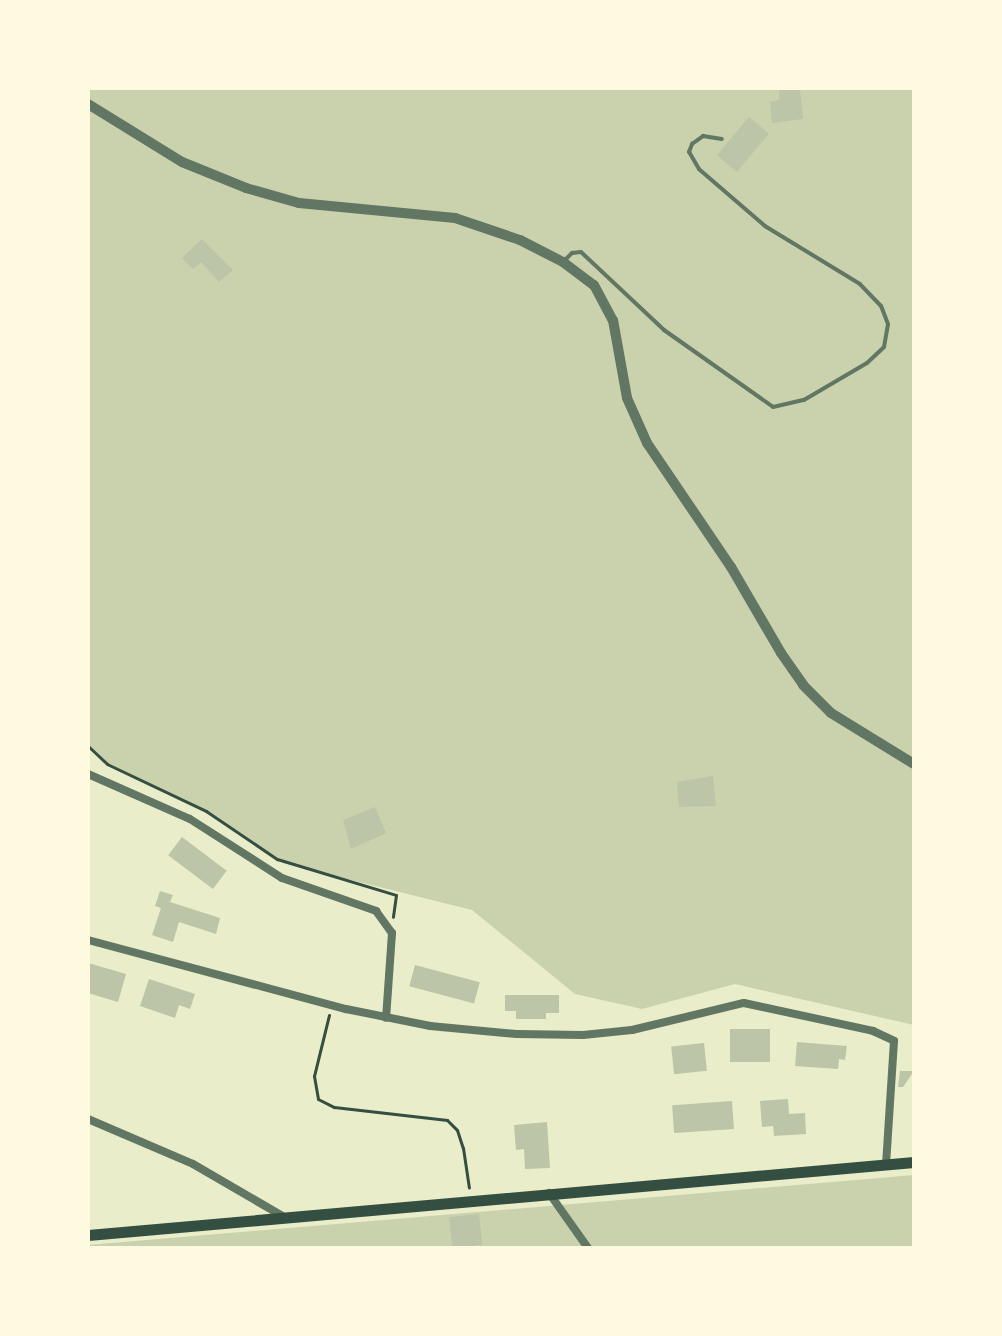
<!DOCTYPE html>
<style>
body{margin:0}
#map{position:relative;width:1002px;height:1336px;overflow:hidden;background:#e9edc9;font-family:Roboto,sans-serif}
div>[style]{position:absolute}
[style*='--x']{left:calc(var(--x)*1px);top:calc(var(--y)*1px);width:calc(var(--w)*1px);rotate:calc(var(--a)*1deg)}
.green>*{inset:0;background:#cad2ad}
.building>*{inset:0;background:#bcc5a7;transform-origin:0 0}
.path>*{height:3px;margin:-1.5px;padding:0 1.5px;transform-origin:1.5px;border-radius:1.5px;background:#344e41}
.service>*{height:4px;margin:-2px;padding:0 2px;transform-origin:2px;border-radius:2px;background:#617663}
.minor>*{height:8px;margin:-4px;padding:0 4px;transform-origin:4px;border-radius:4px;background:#617663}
.tertiary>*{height:10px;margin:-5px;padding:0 5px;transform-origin:5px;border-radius:5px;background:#617663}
.secondary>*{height:11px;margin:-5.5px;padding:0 5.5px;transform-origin:5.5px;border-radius:5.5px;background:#344e41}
span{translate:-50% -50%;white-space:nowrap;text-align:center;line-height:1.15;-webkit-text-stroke:7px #fefae0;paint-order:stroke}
.frame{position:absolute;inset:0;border:90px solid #fefae0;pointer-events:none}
</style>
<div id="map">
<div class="green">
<div style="clip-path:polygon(88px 88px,914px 88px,914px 1025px,735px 984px,642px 1009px,575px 994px,472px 910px,283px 863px,203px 809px,104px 764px,88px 747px)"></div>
<div style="clip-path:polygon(914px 1175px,914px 1248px,88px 1248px,88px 1245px)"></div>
</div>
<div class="building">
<div style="clip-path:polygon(779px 90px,800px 90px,803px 119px,772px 123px,770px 102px,779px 100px)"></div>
<div style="left:749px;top:117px;width:26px;height:50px;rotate:40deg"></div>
<div style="clip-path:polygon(202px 239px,233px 270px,219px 282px,201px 262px,193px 269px,182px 258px)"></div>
<div style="clip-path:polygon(713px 776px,716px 806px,679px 807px,677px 782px)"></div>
<div style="clip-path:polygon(375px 807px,386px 833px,351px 849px,343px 820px)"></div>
<div style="left:182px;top:837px;width:56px;height:23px;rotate:37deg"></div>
<div style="clip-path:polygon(160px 891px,173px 895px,170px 902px,220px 918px,216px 934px,179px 922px,173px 942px,152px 935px,161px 908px,155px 906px)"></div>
<div style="clip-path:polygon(88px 963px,126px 974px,118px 1002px,88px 993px)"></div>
<div style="left:415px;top:965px;width:67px;height:22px;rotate:15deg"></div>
<div style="clip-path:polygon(149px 979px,195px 994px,190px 1009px,179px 1005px,175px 1018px,140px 1006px)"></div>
<div style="clip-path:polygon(505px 995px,559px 995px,559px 1013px,546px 1013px,546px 1019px,516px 1019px,516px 1011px,505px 1011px)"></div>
<div style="left:730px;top:1029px;width:40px;height:33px"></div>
<div style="clip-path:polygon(797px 1042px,847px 1046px,845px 1060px,839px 1059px,838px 1069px,795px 1066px)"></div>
<div style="left:704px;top:1043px;width:28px;height:33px;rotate:84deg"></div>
<div style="clip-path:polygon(900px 1071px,914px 1071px,903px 1087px,898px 1087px)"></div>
<div style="clip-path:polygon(788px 1099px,789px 1114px,805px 1113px,806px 1134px,774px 1136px,773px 1126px,762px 1127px,760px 1101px)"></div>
<div style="left:732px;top:1101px;width:28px;height:60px;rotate:86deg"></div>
<div style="clip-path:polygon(547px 1122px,550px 1168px,525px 1169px,524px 1149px,516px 1150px,514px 1125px)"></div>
<div style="left:479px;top:1214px;width:31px;height:30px;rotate:84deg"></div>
</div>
<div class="path">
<div style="--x:88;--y:746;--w:26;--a:43"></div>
<div style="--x:107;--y:764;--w:110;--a:25.4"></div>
<div style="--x:206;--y:811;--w:86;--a:34.1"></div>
<div style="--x:277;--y:859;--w:124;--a:16.8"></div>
<div style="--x:396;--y:895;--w:22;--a:98"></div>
<div style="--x:329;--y:1015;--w:63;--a:103.8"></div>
<div style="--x:314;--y:1076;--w:23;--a:80"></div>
<div style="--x:318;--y:1099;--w:18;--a:27"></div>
<div style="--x:334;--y:1107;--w:114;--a:6.6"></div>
<div style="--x:447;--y:1120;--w:14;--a:45"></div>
<div style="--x:457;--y:1130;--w:19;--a:72"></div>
<div style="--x:463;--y:1148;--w:40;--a:81.5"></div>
</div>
<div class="service">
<div style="--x:565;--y:260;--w:10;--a:-45"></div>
<div style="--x:572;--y:253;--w:9;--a:-6"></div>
<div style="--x:581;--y:252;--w:114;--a:43.2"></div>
<div style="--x:664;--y:330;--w:133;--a:35.2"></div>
<div style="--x:773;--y:407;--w:32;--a:-13"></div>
<div style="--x:804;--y:400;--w:73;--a:-30.4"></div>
<div style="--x:867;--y:363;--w:23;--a:-43"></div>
<div style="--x:884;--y:347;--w:23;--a:-80"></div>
<div style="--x:888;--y:324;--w:19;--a:-111"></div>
<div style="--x:881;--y:306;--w:30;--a:-134"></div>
<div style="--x:860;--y:284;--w:111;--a:-148.6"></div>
<div style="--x:765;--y:226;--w:87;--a:-139.2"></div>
<div style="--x:699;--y:169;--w:20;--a:-120"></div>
<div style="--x:689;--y:152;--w:9;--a:-69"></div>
<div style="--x:692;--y:144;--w:14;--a:-36"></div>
<div style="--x:703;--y:136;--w:19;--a:9"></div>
</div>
<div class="minor">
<div style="--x:88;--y:774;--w:111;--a:23.8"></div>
<div style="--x:190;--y:819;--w:109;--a:32.7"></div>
<div style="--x:282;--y:878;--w:100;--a:19.3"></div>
<div style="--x:376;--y:911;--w:27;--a:54"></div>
<div style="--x:392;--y:933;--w:85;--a:94"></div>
<div style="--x:88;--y:940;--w:267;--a:15"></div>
<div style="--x:346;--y:1009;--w:86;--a:11.4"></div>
<div style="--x:430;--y:1026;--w:87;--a:5.3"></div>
<div style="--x:517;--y:1034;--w:66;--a:0.9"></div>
<div style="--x:583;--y:1035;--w:49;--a:-5.8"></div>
<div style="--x:632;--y:1030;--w:115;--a:-13.6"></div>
<div style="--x:744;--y:1003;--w:132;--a:12.2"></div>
<div style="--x:873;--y:1031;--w:23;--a:25"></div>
<div style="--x:894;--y:1041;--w:123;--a:93.7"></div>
<div style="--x:88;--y:1119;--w:114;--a:23.2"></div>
<div style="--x:193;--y:1164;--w:105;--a:30.2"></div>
<div style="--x:549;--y:1193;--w:67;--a:54.7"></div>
</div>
<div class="tertiary">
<div style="--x:88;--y:104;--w:110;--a:31.7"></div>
<div style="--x:182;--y:162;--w:69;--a:22.1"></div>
<div style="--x:246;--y:188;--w:55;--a:15.8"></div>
<div style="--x:299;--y:203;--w:157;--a:5.5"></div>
<div style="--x:455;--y:218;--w:69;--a:18.7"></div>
<div style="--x:520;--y:240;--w:48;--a:27.1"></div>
<div style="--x:563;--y:262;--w:39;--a:37"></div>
<div style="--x:594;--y:285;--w:40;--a:62"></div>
<div style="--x:613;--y:320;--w:79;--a:79.8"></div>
<div style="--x:627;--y:398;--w:49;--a:66"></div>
<div style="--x:647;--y:443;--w:150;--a:55.9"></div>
<div style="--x:731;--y:567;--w:99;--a:59.8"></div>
<div style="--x:781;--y:653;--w:39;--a:55"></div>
<div style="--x:803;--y:685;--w:40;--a:45"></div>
<div style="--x:831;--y:713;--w:97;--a:31.6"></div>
</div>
<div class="secondary">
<div style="--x:88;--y:1235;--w:829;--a:-5.05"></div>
</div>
<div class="frame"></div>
</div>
